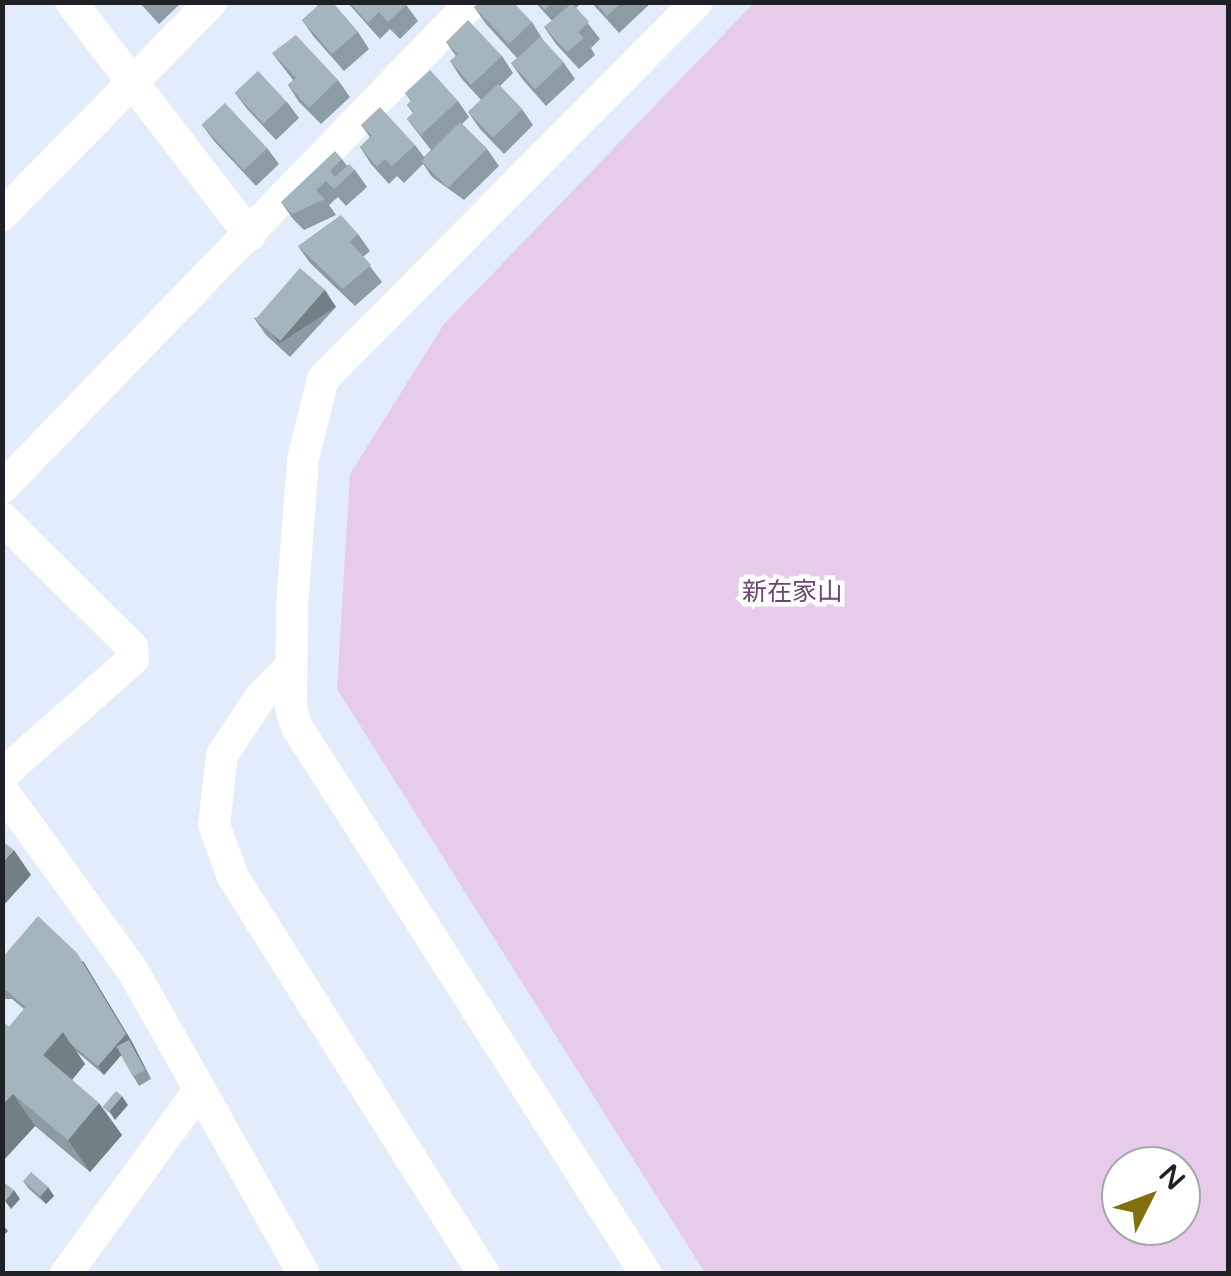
<!DOCTYPE html>
<meta charset="utf-8">
<style>
body{margin:0}
#map{position:relative;width:1231px;height:1276px;overflow:hidden;background:#e2ecfa;font-family:"Varela Round","Noto Sans JP",sans-serif}
div>[style]{position:absolute}
[style*='--x']{left:calc(var(--x)*1px);top:calc(var(--y)*1px);width:calc(var(--w)*1px);rotate:calc(var(--a)*1deg)}
.green>*{inset:0;background:#e6ccea}
.minor>*{height:32px;margin:-16px;padding:0 16px;transform-origin:16px;border-radius:16px;background:#fff}
.wall>*{inset:0;background:#8d9ca3}
.shaded-wall>*{inset:0;background:#737f84;transform-origin:0 0}
.building>*{inset:0;background:#a4b5bd;transform-origin:0 0}
span{translate:-50% -50%;white-space:nowrap;text-align:center;line-height:1.15;-webkit-text-stroke:9px #fff;paint-order:stroke}
.park-label{font-size:25px;color:#6b4471}
.frame{position:absolute;inset:0;border:5px solid #1e2126;pointer-events:none}
.north{position:absolute;left:1101px;top:1146px;width:100px;height:100px;box-sizing:border-box;background:#fff;border:2px solid #a5a6a8;border-radius:50%;rotate:48deg;font-size:28px;font-weight:700;line-height:40px;text-align:center;color:#1e2126}
.north::after{content:'';display:block;margin:auto;width:35px;height:45px;background:#826f0d;clip-path:polygon(50% 0,100% 100%,50% 72%,0 100%)}
</style>
<div id="map">
<div class="green">
<div style="clip-path:polygon(evenodd,755px 2px,1228px 3px,1228px 1273px,705px 1273px,337px 689px,350px 474px,444px 324px,755px 2px,1121px 1166px,1181px 1166px,1181px 1226px,1121px 1226px,1121px 1166px)"></div>
</div>
<div class="minor">
<div style="--x:71;--y:2;--w:294;--a:52.5"></div>
<div style="--x:2;--y:215;--w:298;--a:-45.5"></div>
<div style="--x:2;--y:488;--w:676;--a:-45.96"></div>
<div style="--x:2;--y:518;--w:183;--a:44.8"></div>
<div style="--x:132;--y:647;--w:12;--a:85"></div>
<div style="--x:133;--y:659;--w:175;--a:138.5"></div>
<div style="--x:291;--y:666;--w:45;--a:134.1"></div>
<div style="--x:260;--y:698;--w:69;--a:123.7"></div>
<div style="--x:222;--y:755;--w:70;--a:96.5"></div>
<div style="--x:214;--y:825;--w:55;--a:69.9"></div>
<div style="--x:233;--y:877;--w:470;--a:57.7"></div>
<div style="--x:2;--y:790;--w:223;--a:54.1"></div>
<div style="--x:133;--y:971;--w:348;--a:60.6"></div>
<div style="--x:66;--y:1274;--w:228;--a:-54.1"></div>
<div style="--x:646;--y:1274;--w:649;--a:-122.54"></div>
<div style="--x:297;--y:727;--w:19;--a:-108"></div>
<div style="--x:291;--y:709;--w:103;--a:-89.4"></div>
<div style="--x:292;--y:606;--w:147;--a:-85.7"></div>
<div style="--x:303;--y:459;--w:82;--a:-76"></div>
<div style="--x:323;--y:379;--w:531;--a:-45.23"></div>
</div>
<div class="wall">
<div style="clip-path:polygon(139px 2px,181px 3px,159px 24px)"></div>
<div style="clip-path:polygon(314px 2px,332px 2px,358px 32px,369px 49px,344px 71px,314px 37px,302px 20px,318px 6px)"></div>
<div style="clip-path:polygon(347px 2px,404px 2px,418px 21px,400px 39px,390px 29px,380px 39px)"></div>
<div style="clip-path:polygon(535px 2px,582px 2px,576px 8px,600px 39px,591px 48px,595px 55px,579px 69px,556px 44px,544px 27px,552px 21px)"></div>
<div style="clip-path:polygon(591px 2px,652px 2px,619px 33px)"></div>
<div style="clip-path:polygon(474px 7px,532px 22px,543px 40px,564px 63px,575px 79px,546px 106px,523px 80px,511px 63px,517px 58px,486px 24px)"></div>
<div style="clip-path:polygon(446px 42px,502px 56px,513px 73px,500px 86px,522px 109px,533px 125px,504px 154px,480px 129px,468px 112px,481px 100px,461px 78px,450px 61px,456px 56px)"></div>
<div style="clip-path:polygon(272px 53px,338px 80px,350px 97px,321px 124px,299px 102px,288px 85px,293px 80px)"></div>
<div style="clip-path:polygon(235px 93px,287px 102px,299px 118px,276px 140px,247px 109px)"></div>
<div style="clip-path:polygon(405px 93px,458px 101px,469px 117px,462px 124px,487px 149px,499px 166px,464px 200px,432px 177px,423px 164px,404px 183px,397px 176px,389px 184px,371px 164px,360px 147px,370px 137px,361px 125px,415px 145px,424px 157px,431px 150px,407px 119px,413px 113px,407px 105px,411px 101px)"></div>
<div style="clip-path:polygon(202px 125px,267px 148px,279px 164px,256px 186px,214px 141px)"></div>
<div style="clip-path:polygon(342px 159px,347px 166px,355px 170px,367px 187px,346px 206px,338px 197px,329px 205px,336px 215px,304px 230px,293px 219px,281px 202px)"></div>
<div style="clip-path:polygon(358px 234px,370px 251px,363px 257px,382px 282px,355px 306px,310px 263px,298px 246px)"></div>
<div style="clip-path:polygon(336px 307px,290px 357px,266px 335px,254px 318px)"></div>
<div style="clip-path:polygon(2px 958px,83px 961px,132px 1042px,151px 1079px,139px 1086px,121px 1055px,104px 1075px,76px 1051px,85px 1064px,72px 1080px,122px 1135px,90px 1172px,35px 1126px,2px 1162px,2px 1021px,9px 1027px,24px 1009px,12px 999px,2px 999px)"></div>
<div style="clip-path:polygon(23px 1181px,54px 1196px,46px 1204px,29px 1189px)"></div>
</div>
<div class="shaded-wall">
<div style="left:325px;top:290px;width:20px;height:68px;rotate:57deg"></div>
<div style="clip-path:polygon(14px 850px,31px 875px,2px 907px,2px 863px)"></div>
<div style="clip-path:polygon(83px 961px,132px 1042px,151px 1079px,131px 1044px,104px 1075px,98px 1066px)"></div>
<div style="clip-path:polygon(63px 1032px,85px 1064px,66px 1087px,43px 1055px)"></div>
<div style="clip-path:polygon(13px 1094px,35px 1126px,2px 1162px,2px 1105px)"></div>
<div style="clip-path:polygon(122px 1096px,128px 1105px,115px 1120px,109px 1111px)"></div>
<div style="clip-path:polygon(99px 1103px,122px 1135px,90px 1172px,68px 1140px)"></div>
<div style="clip-path:polygon(48px 1187px,54px 1196px,46px 1204px,40px 1196px)"></div>
<div style="clip-path:polygon(14px 1190px,20px 1199px,11px 1209px,5px 1201px)"></div>
<div style="clip-path:polygon(2px 1224px,8px 1231px,2px 1237px)"></div>
</div>
<div class="building">
<div style="clip-path:polygon(322px 2px,332px 2px,358px 32px,332px 54px,302px 20px)"></div>
<div style="clip-path:polygon(349px 2px,404px 2px,406px 5px,388px 22px,379px 12px,368px 23px)"></div>
<div style="clip-path:polygon(479px 2px,513px 2px,532px 22px,509px 44px,474px 7px)"></div>
<div style="clip-path:polygon(538px 2px,552px 2px,545px 10px)"></div>
<div style="clip-path:polygon(595px 2px,622px 2px,607px 16px)"></div>
<div style="clip-path:polygon(572px 3px,589px 22px,578px 32px,584px 38px,567px 52px,544px 27px)"></div>
<div style="clip-path:polygon(468px 20px,502px 56px,471px 85px,450px 61px,458px 54px,446px 42px)"></div>
<div style="clip-path:polygon(296px 35px,338px 80px,309px 108px,288px 85px,296px 78px,272px 53px)"></div>
<div style="left:540px;top:37px;width:35px;height:39px;rotate:47deg"></div>
<div style="clip-path:polygon(430px 70px,458px 101px,421px 135px,407px 119px,414px 112px,407px 105px,412px 100px,405px 93px)"></div>
<div style="left:258px;top:71px;width:42px;height:32px;rotate:47deg"></div>
<div style="left:498px;top:84px;width:35px;height:41px;rotate:46deg"></div>
<div style="left:225px;top:103px;width:62px;height:32px;rotate:47deg"></div>
<div style="clip-path:polygon(380px 107px,415px 145px,392px 166px,385px 159px,377px 167px,360px 147px,372px 136px,361px 125px)"></div>
<div style="left:460px;top:122px;width:38px;height:55px;rotate:45deg"></div>
<div style="clip-path:polygon(335px 151px,342px 159px,330px 171px,335px 177px,349px 164px,355px 170px,334px 189px,326px 181px,316px 190px,325px 199px,292px 214px,281px 202px)"></div>
<div style="clip-path:polygon(341px 215px,358px 234px,350px 242px,371px 265px,343px 289px,298px 246px)"></div>
<div style="left:300px;top:268px;width:33px;height:68px;rotate:41deg"></div>
<div style="clip-path:polygon(2px 841px,14px 850px,2px 863px)"></div>
<div style="clip-path:polygon(38px 916px,77px 953px,126px 1034px,98px 1066px,70px 1043px,63px 1032px,28px 1004px,26px 1007px,6px 990px,2px 990px,2px 958px)"></div>
<div style="clip-path:polygon(28px 1004px,63px 1032px,43px 1055px,99px 1103px,68px 1140px,13px 1094px,2px 1105px,2px 1021px,9px 1027px)"></div>
<div style="left:129px;top:1040px;width:34px;height:14px;rotate:62deg"></div>
<div style="left:116px;top:1091px;width:8px;height:21px;rotate:40deg"></div>
<div style="left:31px;top:1172px;width:23px;height:12px;rotate:41deg"></div>
<div style="clip-path:polygon(2px 1181px,14px 1190px,5px 1201px,2px 1199px)"></div>
</div>
<div class="park-label">
<span style="left:792px;top:592px">新在家山</span>
</div>
<div class="frame"></div>
<div class="north">N</div>
</div>
